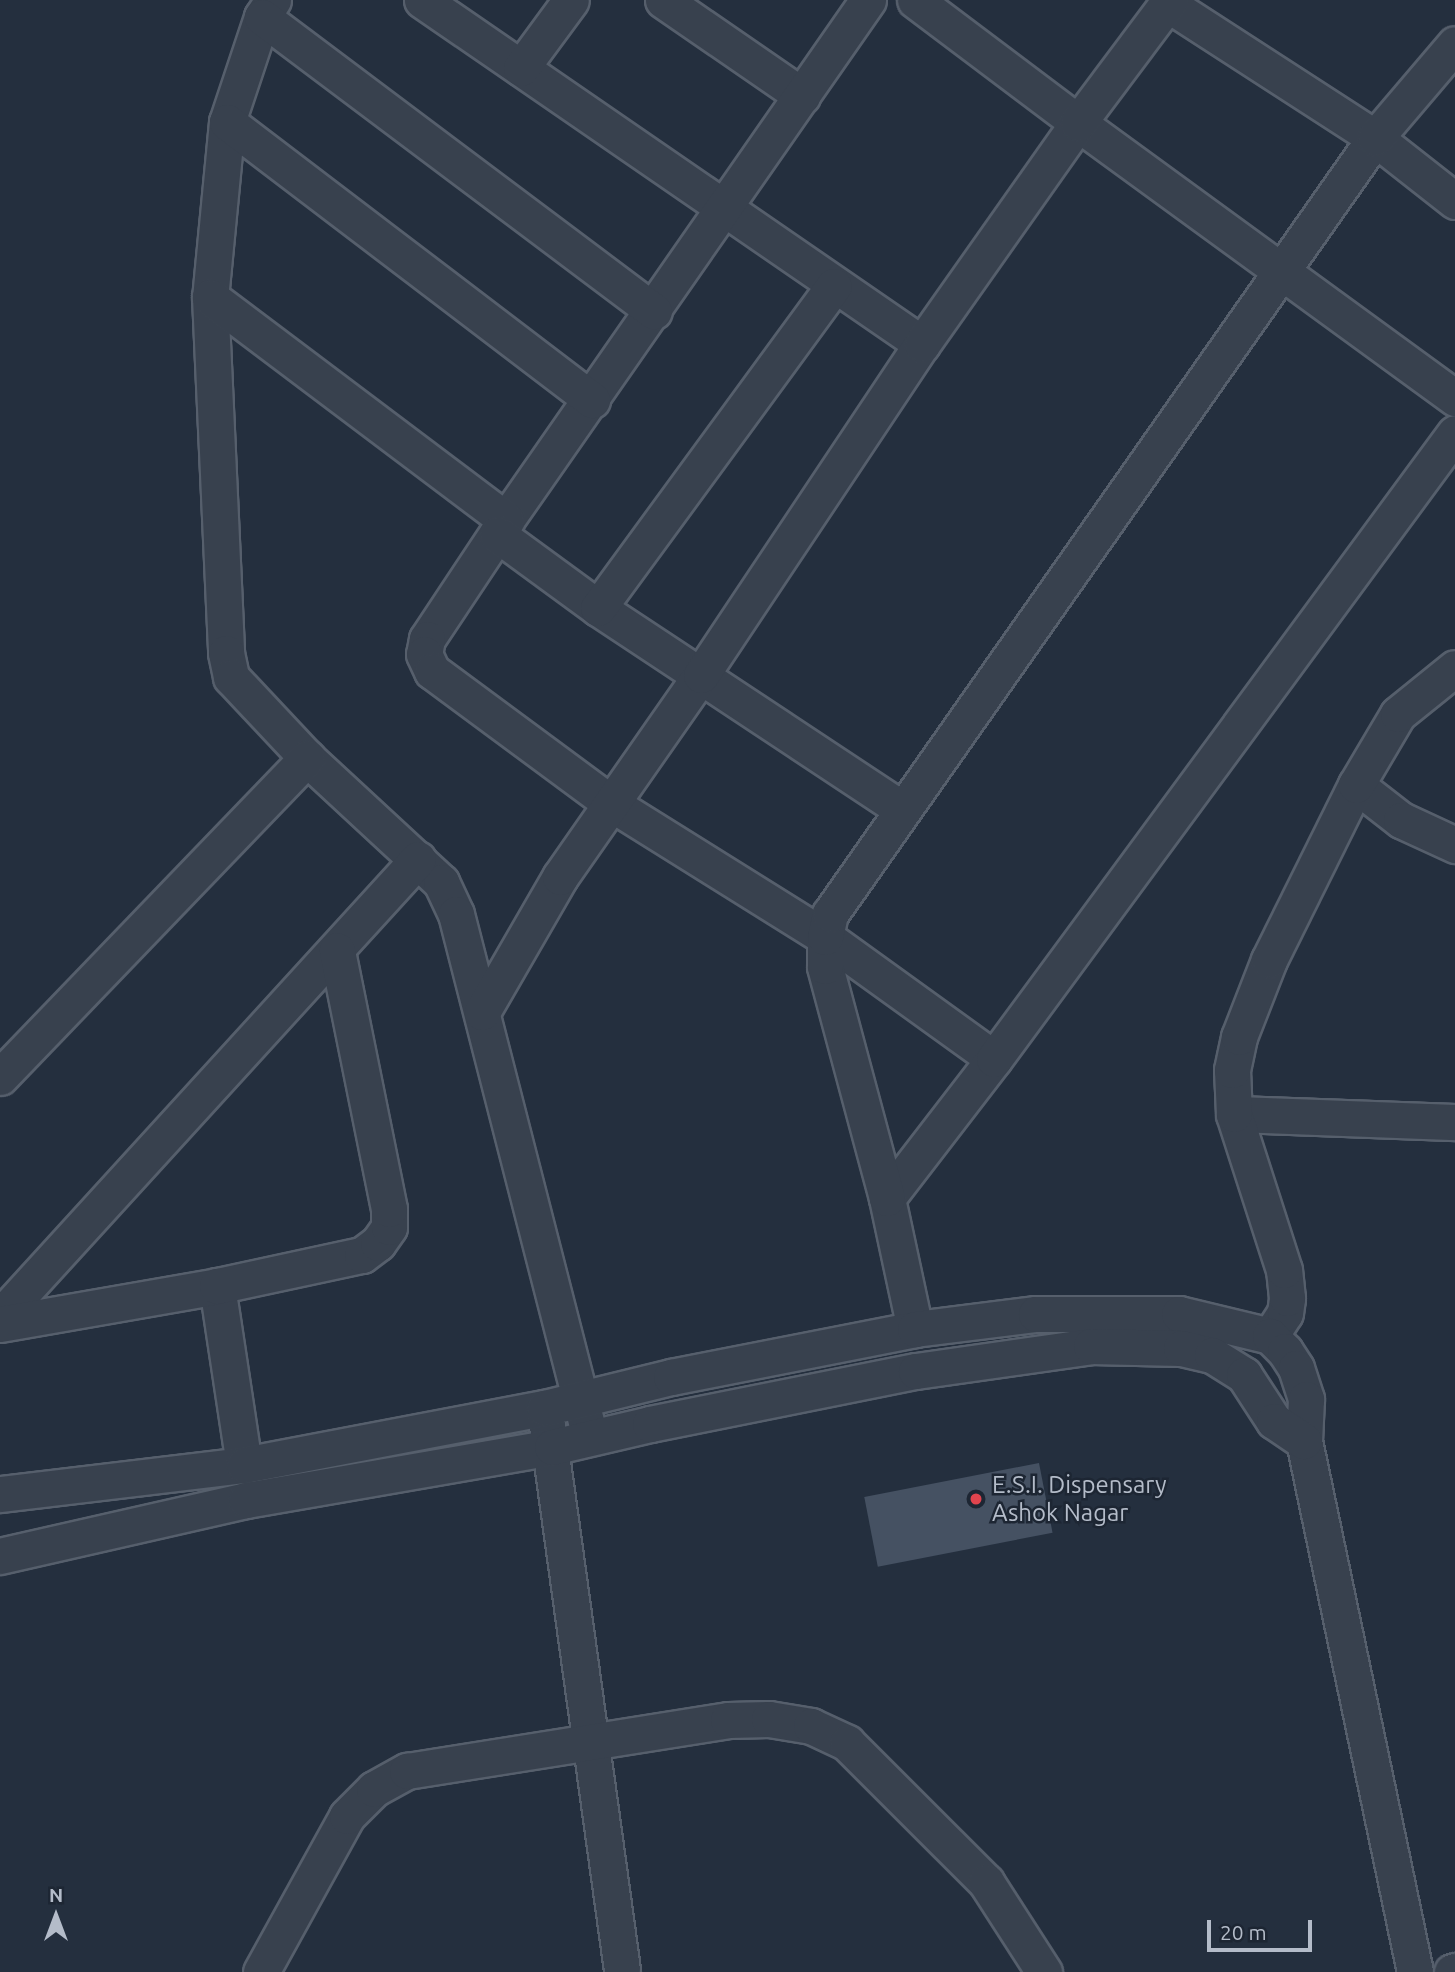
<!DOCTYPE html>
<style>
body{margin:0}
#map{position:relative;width:1455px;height:1972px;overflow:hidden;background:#242f3e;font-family:Ubuntu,sans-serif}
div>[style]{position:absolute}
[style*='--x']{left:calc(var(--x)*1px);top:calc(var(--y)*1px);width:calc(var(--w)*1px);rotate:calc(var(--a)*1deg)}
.building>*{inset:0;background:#455162;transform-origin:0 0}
.roads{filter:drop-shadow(2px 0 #565f6c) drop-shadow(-2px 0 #565f6c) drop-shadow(0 2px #565f6c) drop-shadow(0 -2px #565f6c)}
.minor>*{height:35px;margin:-17.5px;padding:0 17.5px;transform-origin:17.5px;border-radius:17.5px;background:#38414e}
.dots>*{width:19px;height:19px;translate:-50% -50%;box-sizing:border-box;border:4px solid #1d2633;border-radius:50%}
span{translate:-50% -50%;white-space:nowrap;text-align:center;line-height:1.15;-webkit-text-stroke:5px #1d2633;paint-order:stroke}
.poi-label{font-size:24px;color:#b4bcc9}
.left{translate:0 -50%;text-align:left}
.north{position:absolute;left:21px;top:1881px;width:70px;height:70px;-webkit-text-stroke:5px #1d2633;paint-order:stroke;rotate:0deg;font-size:19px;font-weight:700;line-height:28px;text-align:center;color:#b4bcc9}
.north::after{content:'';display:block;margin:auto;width:24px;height:32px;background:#b4bcc9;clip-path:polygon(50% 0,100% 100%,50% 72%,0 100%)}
.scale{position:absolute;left:1207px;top:1920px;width:105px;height:32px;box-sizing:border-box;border:4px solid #b4bcc9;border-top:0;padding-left:9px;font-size:21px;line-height:24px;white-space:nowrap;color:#b4bcc9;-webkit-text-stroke:5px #1d2633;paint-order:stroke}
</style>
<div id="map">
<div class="building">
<div style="left:1039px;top:1463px;width:71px;height:178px;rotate:79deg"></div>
</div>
<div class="roads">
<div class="minor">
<div style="--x:273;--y:0;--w:20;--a:123"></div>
<div style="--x:262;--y:17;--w:111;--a:108.4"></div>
<div style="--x:227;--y:122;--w:176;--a:95.5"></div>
<div style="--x:210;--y:297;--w:356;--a:87.4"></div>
<div style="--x:226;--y:653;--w:25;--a:78"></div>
<div style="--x:231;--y:677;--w:111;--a:46.8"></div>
<div style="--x:307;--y:758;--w:183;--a:42.8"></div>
<div style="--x:441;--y:882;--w:35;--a:65"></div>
<div style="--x:456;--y:914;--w:540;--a:75.63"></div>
<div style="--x:422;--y:0;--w:607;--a:34.53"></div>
<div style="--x:663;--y:0;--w:169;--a:34.6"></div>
<div style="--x:868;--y:0;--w:634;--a:124.84"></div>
<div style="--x:506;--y:520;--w:143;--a:123.6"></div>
<div style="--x:427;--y:639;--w:15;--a:101"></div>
<div style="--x:424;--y:654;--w:19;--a:65"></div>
<div style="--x:432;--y:671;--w:224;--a:36.5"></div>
<div style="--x:612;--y:804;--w:251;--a:32"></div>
<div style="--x:825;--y:937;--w:208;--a:35.8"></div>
<div style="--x:915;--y:0;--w:204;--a:37"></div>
<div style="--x:1078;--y:123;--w:467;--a:36.1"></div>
<div style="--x:1168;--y:4;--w:247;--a:32.9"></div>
<div style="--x:1375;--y:138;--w:102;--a:38.2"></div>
<div style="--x:262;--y:17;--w:490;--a:36.9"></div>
<div style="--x:521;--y:68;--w:84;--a:-53.7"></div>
<div style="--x:227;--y:122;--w:459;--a:37.3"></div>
<div style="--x:210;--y:297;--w:371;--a:37"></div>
<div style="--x:497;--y:534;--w:125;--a:36.2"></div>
<div style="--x:598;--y:608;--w:364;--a:33.5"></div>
<div style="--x:598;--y:608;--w:399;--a:-53.8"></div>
<div style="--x:1356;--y:785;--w:57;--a:37.9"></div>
<div style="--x:1401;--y:820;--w:60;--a:24.8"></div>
<div style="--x:482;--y:1012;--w:156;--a:-60"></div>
<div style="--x:560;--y:877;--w:246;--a:-55.1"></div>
<div style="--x:701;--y:675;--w:398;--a:-56.3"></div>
<div style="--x:922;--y:344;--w:271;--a:-54.8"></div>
<div style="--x:1078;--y:123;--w:154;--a:-53.2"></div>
<div style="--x:0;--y:1077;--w:443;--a:-46.1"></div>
<div style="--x:1234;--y:1114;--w:221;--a:2.1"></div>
<div style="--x:887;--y:1198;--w:175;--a:-52.4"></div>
<div style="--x:994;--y:1059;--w:777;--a:-53.63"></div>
<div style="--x:217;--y:1286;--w:181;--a:81.4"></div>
<div style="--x:0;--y:1317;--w:620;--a:-47.61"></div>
<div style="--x:0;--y:1324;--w:220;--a:-9.9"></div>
<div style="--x:217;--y:1286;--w:148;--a:-12.1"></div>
<div style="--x:362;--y:1255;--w:20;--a:-37"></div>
<div style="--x:378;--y:1243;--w:19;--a:-55"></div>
<div style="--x:389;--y:1227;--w:18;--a:-90"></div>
<div style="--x:389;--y:1209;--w:264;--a:-101.4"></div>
<div style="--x:915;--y:1329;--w:134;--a:-102.1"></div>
<div style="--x:887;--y:1198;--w:240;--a:-105"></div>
<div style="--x:825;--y:966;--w:29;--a:-90"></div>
<div style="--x:825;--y:937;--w:24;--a:-78"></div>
<div style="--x:830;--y:914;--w:948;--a:-54.92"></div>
<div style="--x:1375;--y:138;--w:123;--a:-49.6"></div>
<div style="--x:1270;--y:1336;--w:27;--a:-57"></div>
<div style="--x:1285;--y:1313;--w:15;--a:-82"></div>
<div style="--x:1287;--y:1298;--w:28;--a:-96"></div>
<div style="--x:1284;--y:1270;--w:164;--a:-107.8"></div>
<div style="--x:1234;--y:1114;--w:44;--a:-92.6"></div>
<div style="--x:1232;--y:1070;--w:34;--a:-78"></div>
<div style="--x:1239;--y:1037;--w:83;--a:-68.7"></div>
<div style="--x:1269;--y:960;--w:195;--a:-63.6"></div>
<div style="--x:1356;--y:785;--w:82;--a:-59.4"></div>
<div style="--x:1398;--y:714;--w:73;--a:-38.9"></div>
<div style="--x:547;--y:1426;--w:549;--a:82.15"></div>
<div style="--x:0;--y:1494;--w:246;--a:-6.8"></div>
<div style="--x:244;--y:1465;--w:305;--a:-10.8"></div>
<div style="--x:544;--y:1408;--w:131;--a:-13.7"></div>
<div style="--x:671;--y:1377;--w:249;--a:-11.1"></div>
<div style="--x:915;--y:1329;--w:122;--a:-7.1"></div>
<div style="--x:1036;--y:1314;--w:143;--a:0"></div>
<div style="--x:1179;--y:1314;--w:94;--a:13.6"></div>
<div style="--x:1270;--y:1336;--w:21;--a:45"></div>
<div style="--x:1285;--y:1351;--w:20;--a:57"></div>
<div style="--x:1296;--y:1368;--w:33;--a:72"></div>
<div style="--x:1306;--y:1399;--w:42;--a:92.7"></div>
<div style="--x:1304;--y:1441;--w:542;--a:78.19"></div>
<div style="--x:0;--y:1556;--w:252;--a:-12.8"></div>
<div style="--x:246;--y:1500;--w:311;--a:-9.8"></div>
<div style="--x:552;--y:1447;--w:101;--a:-13.2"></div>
<div style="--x:650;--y:1424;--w:271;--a:-11.3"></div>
<div style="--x:916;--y:1371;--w:177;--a:-8.1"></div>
<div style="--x:1091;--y:1346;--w:90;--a:1.3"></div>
<div style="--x:1181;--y:1348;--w:32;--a:13"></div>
<div style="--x:1212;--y:1355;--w:38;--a:32"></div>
<div style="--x:1244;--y:1375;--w:55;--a:56.9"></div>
<div style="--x:1274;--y:1421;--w:36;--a:34"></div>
<div style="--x:261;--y:1972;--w:178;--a:-61.1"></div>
<div style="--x:347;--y:1816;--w:38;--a:-45"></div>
<div style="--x:374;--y:1789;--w:38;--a:-29"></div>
<div style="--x:407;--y:1771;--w:325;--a:-9"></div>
<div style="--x:728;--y:1720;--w:41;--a:-1.4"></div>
<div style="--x:769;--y:1719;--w:43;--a:9.5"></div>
<div style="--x:811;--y:1726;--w:40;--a:25"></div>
<div style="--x:847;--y:1743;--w:197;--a:45"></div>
<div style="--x:986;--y:1882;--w:107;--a:57.2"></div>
<div style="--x:1452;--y:1972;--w:3;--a:-18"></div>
</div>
</div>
<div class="dots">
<div style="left:976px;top:1499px;background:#e0444e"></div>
</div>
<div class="poi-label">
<span class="left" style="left:992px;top:1499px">E.S.I. Dispensary<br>Ashok Nagar</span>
</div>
<div class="north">N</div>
<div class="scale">20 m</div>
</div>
